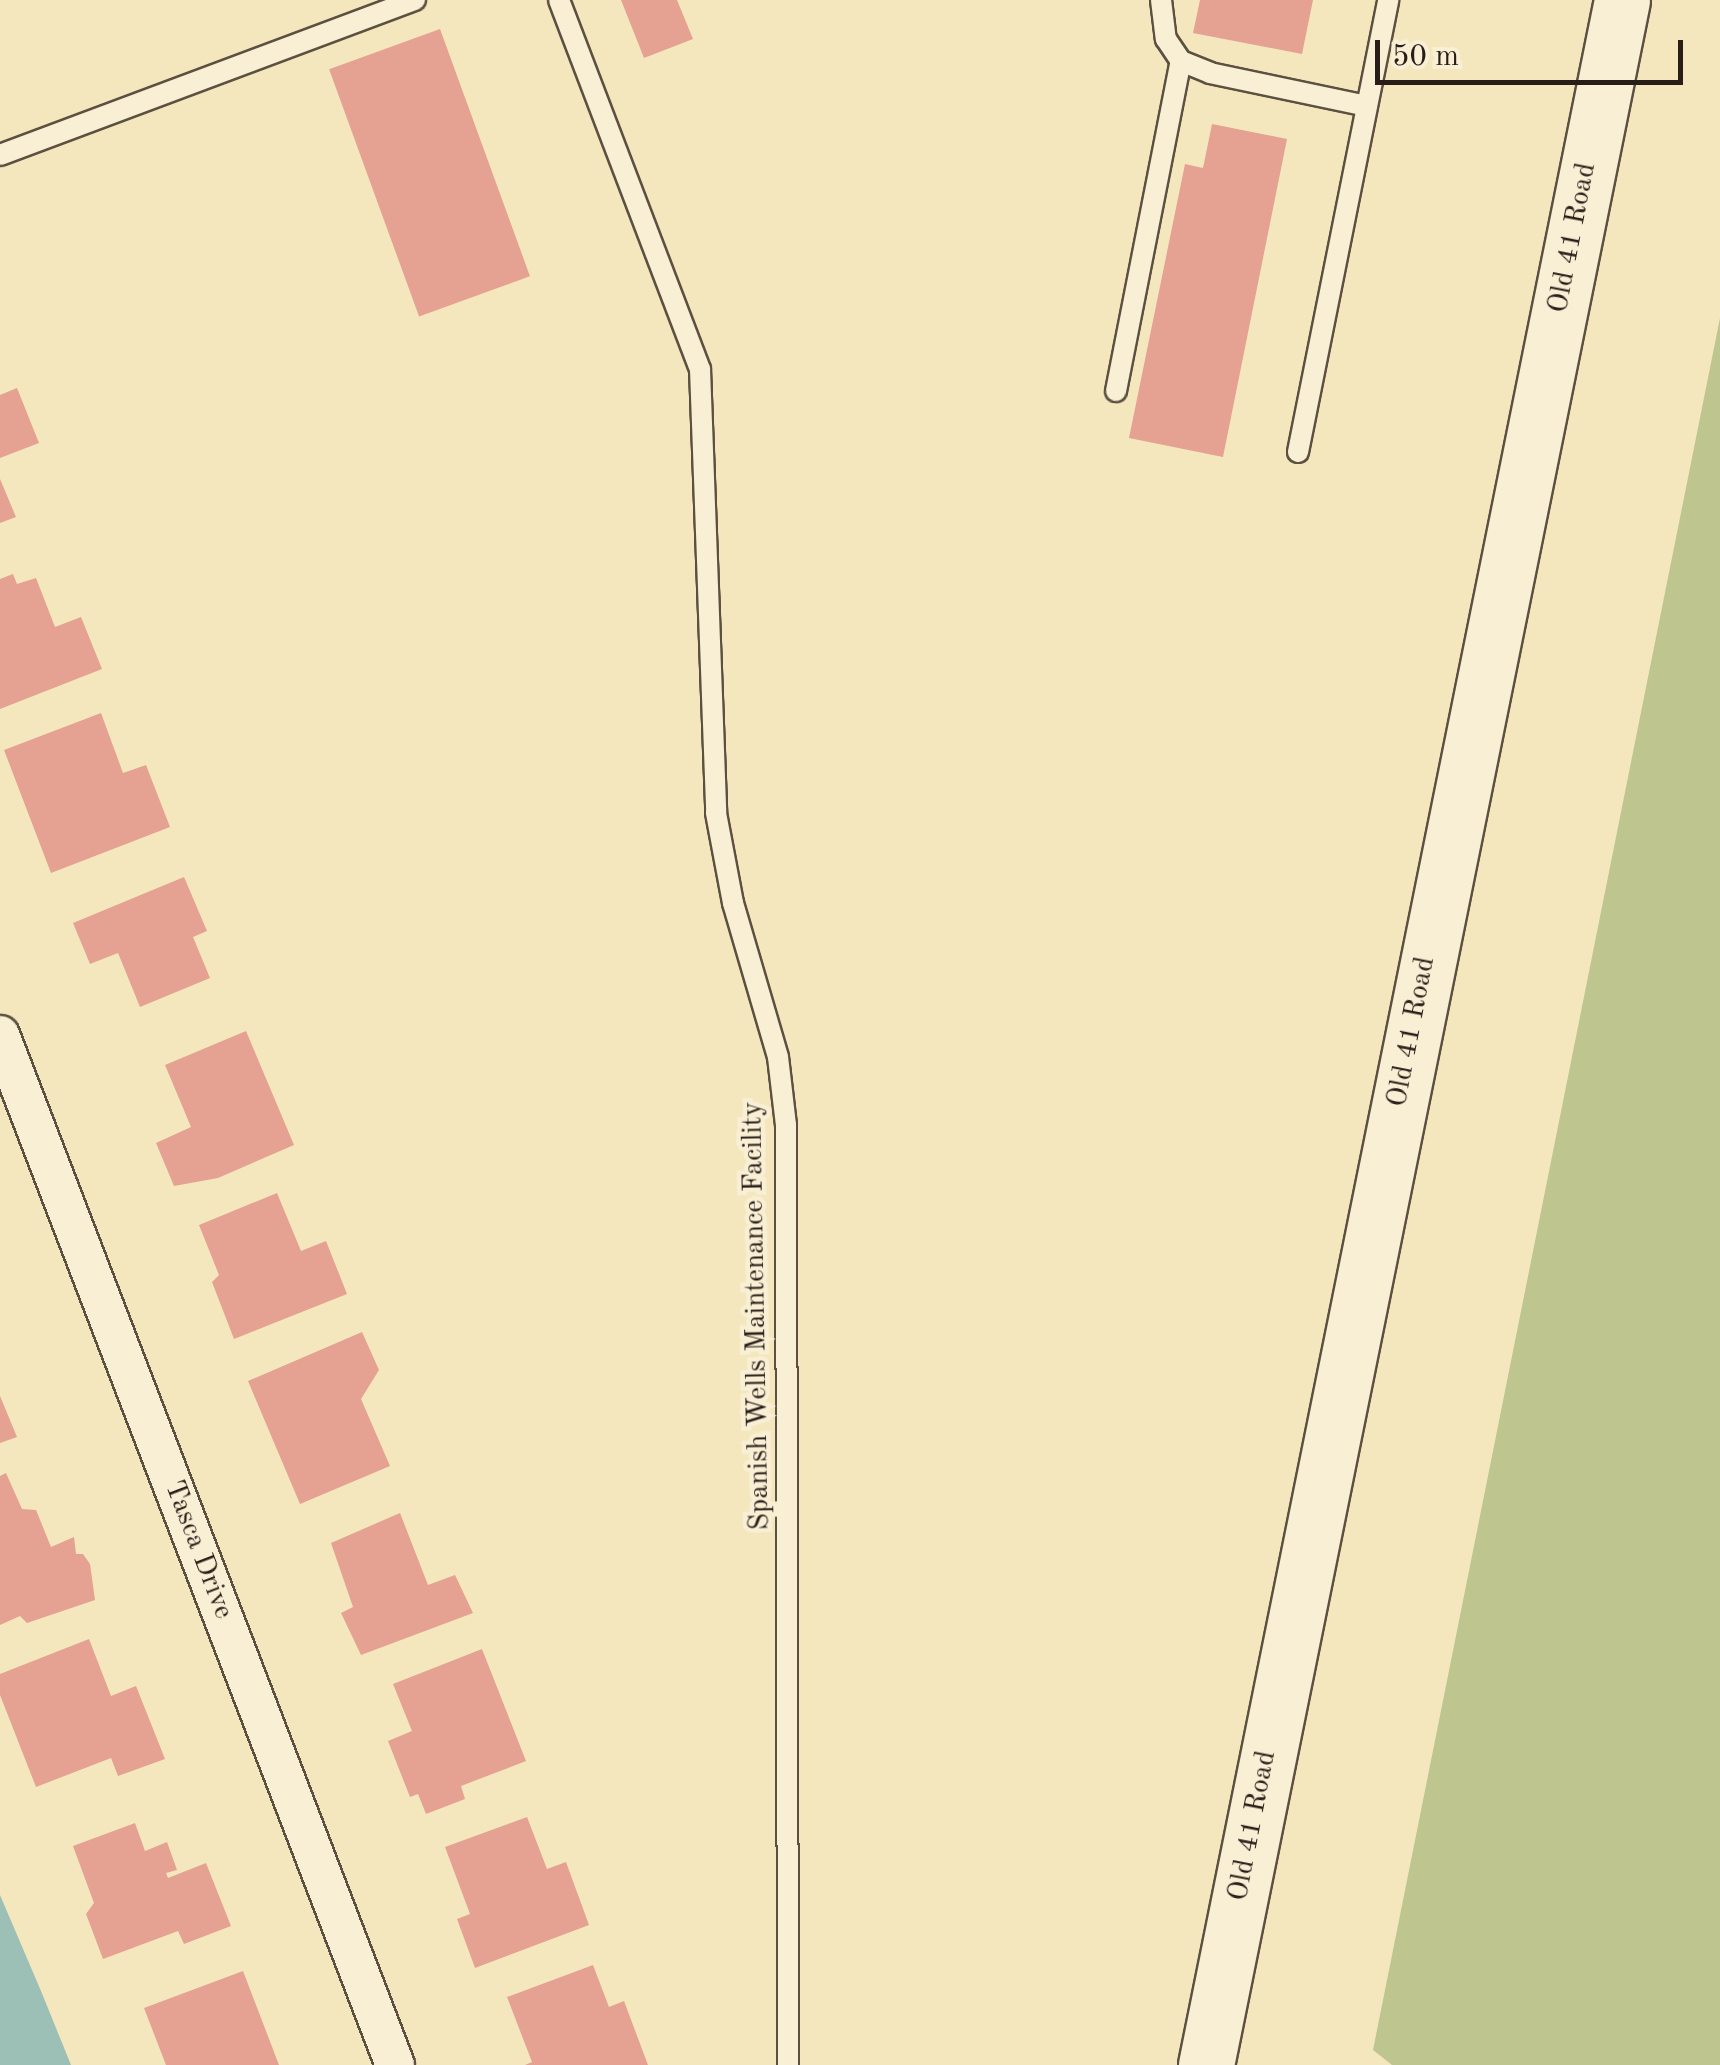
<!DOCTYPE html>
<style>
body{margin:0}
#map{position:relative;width:1720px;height:2065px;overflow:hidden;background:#f4e7bd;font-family:"Old Standard TT",serif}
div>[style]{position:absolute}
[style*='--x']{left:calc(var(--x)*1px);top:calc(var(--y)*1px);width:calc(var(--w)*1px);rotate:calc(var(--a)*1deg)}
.green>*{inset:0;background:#bec58f}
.water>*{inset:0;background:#9cbfb6}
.building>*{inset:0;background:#e5a192;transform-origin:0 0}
.roads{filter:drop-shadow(2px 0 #5c5041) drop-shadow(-2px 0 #5c5041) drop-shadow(0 2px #5c5041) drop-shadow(0 -2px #5c5041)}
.lane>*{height:20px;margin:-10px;padding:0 10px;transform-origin:10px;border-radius:10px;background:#f8efd4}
.street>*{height:38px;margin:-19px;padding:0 19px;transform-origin:19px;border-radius:19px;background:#f8efd4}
.secondary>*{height:55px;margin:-27.5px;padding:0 27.5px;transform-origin:27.5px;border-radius:27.5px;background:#f8efd4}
span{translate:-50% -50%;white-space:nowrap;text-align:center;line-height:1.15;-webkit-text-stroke:9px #f8efd4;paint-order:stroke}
.street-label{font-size:28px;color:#291d18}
.scale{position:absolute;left:1375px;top:40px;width:308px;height:45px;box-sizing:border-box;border:5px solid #291d18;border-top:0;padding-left:12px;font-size:30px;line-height:35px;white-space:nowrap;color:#291d18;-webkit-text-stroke:8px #f8efd4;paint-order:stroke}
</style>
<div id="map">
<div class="green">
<div style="clip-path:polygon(1720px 318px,1720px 2065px,1392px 2065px,1373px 2050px)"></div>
</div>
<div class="water">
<div style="clip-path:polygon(0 1895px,41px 1991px,71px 2065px,0 2065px)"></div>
</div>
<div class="building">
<div style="clip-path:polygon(621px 0,677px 0,693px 39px,644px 58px)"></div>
<div style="clip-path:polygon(1200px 0,1313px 0,1302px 54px,1193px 33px)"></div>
<div style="left:440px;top:29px;width:263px;height:118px;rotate:70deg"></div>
<div style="clip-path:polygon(1212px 124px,1287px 139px,1223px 457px,1129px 438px,1185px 164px,1203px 168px)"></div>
<div style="clip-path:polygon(17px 388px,39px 443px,0 458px,0 395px)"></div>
<div style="clip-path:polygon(0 479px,16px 517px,0 523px)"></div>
<div style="clip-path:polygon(13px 574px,17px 584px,36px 578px,55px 627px,81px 617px,102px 669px,0 709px,0 579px)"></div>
<div style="clip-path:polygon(101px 713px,123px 773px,146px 765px,170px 827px,51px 873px,4px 750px)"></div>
<div style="clip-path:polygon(184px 877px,207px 931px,193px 937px,210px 978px,140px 1007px,118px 953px,90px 964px,73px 923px)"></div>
<div style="clip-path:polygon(246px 1031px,294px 1145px,218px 1178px,174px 1186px,156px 1143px,191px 1127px,165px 1065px)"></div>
<div style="clip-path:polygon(277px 1193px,301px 1251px,326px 1241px,347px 1294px,234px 1339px,212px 1282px,219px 1275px,199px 1225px)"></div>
<div style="clip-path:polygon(362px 1332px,379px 1370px,361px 1399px,390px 1466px,300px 1504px,248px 1381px)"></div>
<div style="clip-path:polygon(0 1396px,17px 1437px,0 1443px)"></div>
<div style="clip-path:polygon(6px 1473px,22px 1509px,36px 1510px,51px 1547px,74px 1537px,76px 1554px,83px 1554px,90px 1564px,95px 1600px,27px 1623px,20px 1616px,0 1625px,0 1476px)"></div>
<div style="clip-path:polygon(400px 1513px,428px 1585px,455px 1575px,473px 1613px,361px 1655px,341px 1613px,353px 1607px,331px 1543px)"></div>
<div style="clip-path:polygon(89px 1639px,111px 1696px,136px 1686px,165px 1759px,118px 1776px,111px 1758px,36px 1787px,0 1695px,0 1674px)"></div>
<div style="clip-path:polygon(482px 1649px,526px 1761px,461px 1786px,465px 1799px,426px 1814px,418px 1794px,410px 1797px,388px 1741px,412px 1731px,393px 1684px)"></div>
<div style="clip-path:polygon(527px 1817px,547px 1869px,566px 1862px,589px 1925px,475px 1968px,457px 1919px,470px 1914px,445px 1847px)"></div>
<div style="clip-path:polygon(135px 1823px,145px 1851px,167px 1842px,177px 1870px,166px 1873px,168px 1878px,206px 1863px,231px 1926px,184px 1944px,178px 1931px,103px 1959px,86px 1914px,94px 1903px,73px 1846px)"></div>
<div style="clip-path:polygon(593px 1965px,609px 2007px,624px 2001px,648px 2065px,525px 2065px,532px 2062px,507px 1997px)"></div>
<div style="clip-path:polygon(243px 1971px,279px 2065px,166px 2065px,144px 2008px)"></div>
</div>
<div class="roads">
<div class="lane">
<div style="--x:559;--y:0;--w:395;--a:69.1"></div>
<div style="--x:700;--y:369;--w:444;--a:87.9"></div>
<div style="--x:716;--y:813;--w:92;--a:79.3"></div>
<div style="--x:733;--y:903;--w:160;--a:73.7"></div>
<div style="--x:778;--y:1057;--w:68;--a:83.3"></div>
<div style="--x:786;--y:1125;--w:940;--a:89.88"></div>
<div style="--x:1161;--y:0;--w:39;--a:83"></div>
<div style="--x:1166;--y:39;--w:27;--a:56"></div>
<div style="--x:1181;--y:61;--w:31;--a:22"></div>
<div style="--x:1210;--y:73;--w:160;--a:11.9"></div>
<div style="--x:0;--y:155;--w:443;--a:-20.5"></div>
<div style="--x:1116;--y:391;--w:336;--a:-78.9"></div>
<div style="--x:1298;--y:452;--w:461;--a:-78.7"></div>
</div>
<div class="street">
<div style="--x:0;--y:1035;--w:1103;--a:69.02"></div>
</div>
<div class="secondary">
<div style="--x:1206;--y:2065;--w:2106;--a:-78.61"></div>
</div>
</div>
<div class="street-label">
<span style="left:1573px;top:238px;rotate:-79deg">Old 41 Road</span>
<span style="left:1412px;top:1032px;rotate:-79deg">Old 41 Road</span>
<span style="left:757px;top:1316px;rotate:-91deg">Spanish Wells Maintenance Facility</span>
<span style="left:198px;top:1550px;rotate:69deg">Tasca Drive</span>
<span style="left:1253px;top:1826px;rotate:-79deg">Old 41 Road</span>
</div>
<div class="scale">50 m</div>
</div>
